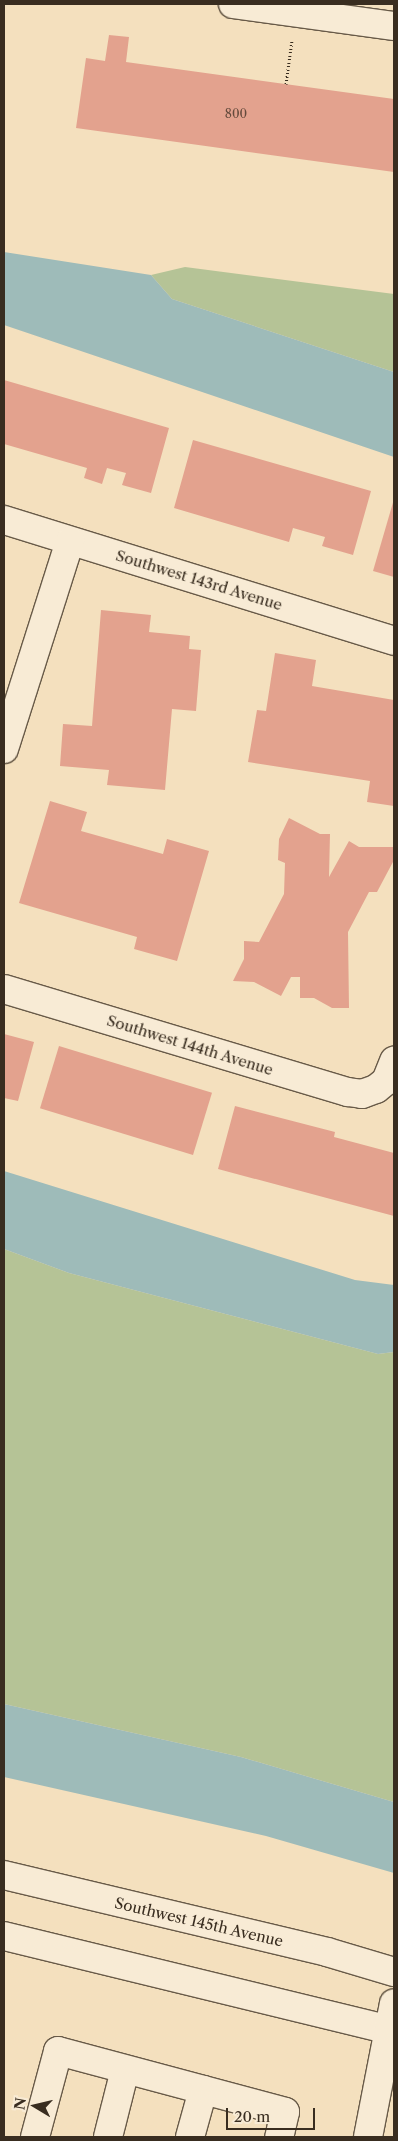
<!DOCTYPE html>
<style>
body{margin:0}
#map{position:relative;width:398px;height:2141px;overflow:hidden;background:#f4e0be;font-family:"Libre Caslon Text",serif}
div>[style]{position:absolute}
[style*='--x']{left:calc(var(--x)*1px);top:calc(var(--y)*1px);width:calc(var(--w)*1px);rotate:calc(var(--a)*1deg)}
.green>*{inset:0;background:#b5c396}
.water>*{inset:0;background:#9ebbb9}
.building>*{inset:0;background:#e3a28e;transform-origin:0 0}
.path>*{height:3px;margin-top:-1.5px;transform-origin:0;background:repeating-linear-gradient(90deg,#392d20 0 1px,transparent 0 3.5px)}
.roads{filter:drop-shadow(1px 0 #685a48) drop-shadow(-1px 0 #685a48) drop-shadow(0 1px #685a48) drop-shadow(0 -1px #685a48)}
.minor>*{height:28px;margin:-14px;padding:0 14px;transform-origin:14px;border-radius:14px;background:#f8ebd5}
span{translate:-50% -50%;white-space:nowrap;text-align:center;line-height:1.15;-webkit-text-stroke:4px #f8ebd5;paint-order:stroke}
.number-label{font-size:12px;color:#644a3c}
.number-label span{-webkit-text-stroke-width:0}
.street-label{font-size:15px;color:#392d20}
.frame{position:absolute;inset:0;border:5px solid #392d20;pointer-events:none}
.north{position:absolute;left:10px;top:2081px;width:50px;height:50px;-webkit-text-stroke:4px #f8ebd5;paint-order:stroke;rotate:279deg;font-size:14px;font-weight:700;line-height:20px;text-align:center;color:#392d20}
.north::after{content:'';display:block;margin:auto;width:18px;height:22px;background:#392d20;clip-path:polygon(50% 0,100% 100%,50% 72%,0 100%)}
.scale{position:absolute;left:226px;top:2108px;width:89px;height:22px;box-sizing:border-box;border:2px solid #392d20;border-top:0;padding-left:6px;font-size:15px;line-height:18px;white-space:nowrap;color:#392d20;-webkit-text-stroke:4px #f8ebd5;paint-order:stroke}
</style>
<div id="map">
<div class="green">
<div style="clip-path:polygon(185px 267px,394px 294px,394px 372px,172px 299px,151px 275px)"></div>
<div style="clip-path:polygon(4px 1249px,69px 1273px,378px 1354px,394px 1352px,394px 1802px,241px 1757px,4px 1704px)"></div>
</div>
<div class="water">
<div style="clip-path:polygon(4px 252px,151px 275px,172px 299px,394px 372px,394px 457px,4px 325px)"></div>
<div style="clip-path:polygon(4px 1171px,355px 1280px,394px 1285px,394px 1352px,378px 1354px,69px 1273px,4px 1249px)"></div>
<div style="clip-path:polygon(4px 1704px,241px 1757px,394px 1802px,394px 1873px,266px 1836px,4px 1777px)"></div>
</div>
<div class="building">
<div style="clip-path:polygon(109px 35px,129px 37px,126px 62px,394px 99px,394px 172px,76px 128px,86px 58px,105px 61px)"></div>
<div style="clip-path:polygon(4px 380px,169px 428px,151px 493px,122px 485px,126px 473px,107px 468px,102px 484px,84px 478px,87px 468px,4px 444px)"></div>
<div style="clip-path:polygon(193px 440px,371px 491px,353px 555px,322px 546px,325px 537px,293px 528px,289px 542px,174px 508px)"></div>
<div style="clip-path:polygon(394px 499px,394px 577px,373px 571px)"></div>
<div style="clip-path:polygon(101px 610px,151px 615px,149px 632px,190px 636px,189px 649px,201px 650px,196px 711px,172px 709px,165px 790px,107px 785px,109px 770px,60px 766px,63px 724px,92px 726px)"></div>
<div style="clip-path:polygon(275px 653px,316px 660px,312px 686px,394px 700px,394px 806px,367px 802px,370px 781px,248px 762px,257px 710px,266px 711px)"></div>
<div style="clip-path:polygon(50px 801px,87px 812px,81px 831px,163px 854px,167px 839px,209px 851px,177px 961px,134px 949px,137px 937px,19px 903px)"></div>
<div style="clip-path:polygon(289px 818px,320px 834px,330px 834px,329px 877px,349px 841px,359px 847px,394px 847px,394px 860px,377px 892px,369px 892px,348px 932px,349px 1008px,332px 1008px,314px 998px,300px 998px,300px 977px,291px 977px,281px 996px,254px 982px,233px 981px,244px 959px,244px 941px,259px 942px,284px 894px,285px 863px,278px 860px,279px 839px)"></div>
<div style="clip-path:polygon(4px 1034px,34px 1042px,18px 1101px,4px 1098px)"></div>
<div style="left:59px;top:1046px;width:160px;height:65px;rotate:17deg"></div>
<div style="clip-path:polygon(235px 1106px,335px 1132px,334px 1137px,394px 1153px,394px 1216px,218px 1169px)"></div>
</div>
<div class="path">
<div style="--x:286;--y:84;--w:44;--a:-82.2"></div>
</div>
<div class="roads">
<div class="minor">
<div style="--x:233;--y:4;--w:162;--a:7.8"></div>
<div style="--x:4;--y:520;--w:408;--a:17.2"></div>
<div style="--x:4;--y:749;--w:218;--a:-72.4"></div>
<div style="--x:4;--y:989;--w:359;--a:16.7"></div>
<div style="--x:348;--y:1092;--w:14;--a:8"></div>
<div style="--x:362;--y:1094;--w:15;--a:-20"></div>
<div style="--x:376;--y:1089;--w:13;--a:-39"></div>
<div style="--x:386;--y:1081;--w:22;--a:-68"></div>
<div style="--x:4;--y:1875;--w:332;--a:13.4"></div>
<div style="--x:327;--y:1952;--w:70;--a:16.6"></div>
<div style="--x:4;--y:1936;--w:401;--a:13.7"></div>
<div style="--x:35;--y:2137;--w:89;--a:-75"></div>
<div style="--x:58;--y:2051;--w:235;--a:15"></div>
<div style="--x:285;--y:2112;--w:26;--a:103"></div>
<div style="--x:108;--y:2137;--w:69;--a:-75.8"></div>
<div style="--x:190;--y:2137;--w:49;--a:-74.5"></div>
<div style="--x:368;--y:2137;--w:136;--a:-79"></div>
</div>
</div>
<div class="number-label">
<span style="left:236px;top:114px">800</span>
</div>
<div class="street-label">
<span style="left:199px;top:580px;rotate:17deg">Southwest 143rd Avenue</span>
<span style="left:190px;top:1045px;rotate:17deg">Southwest 144th Avenue</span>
<span style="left:199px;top:1922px;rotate:13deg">Southwest 145th Avenue</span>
</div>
<div class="frame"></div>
<div class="north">N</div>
<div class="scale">20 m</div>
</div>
